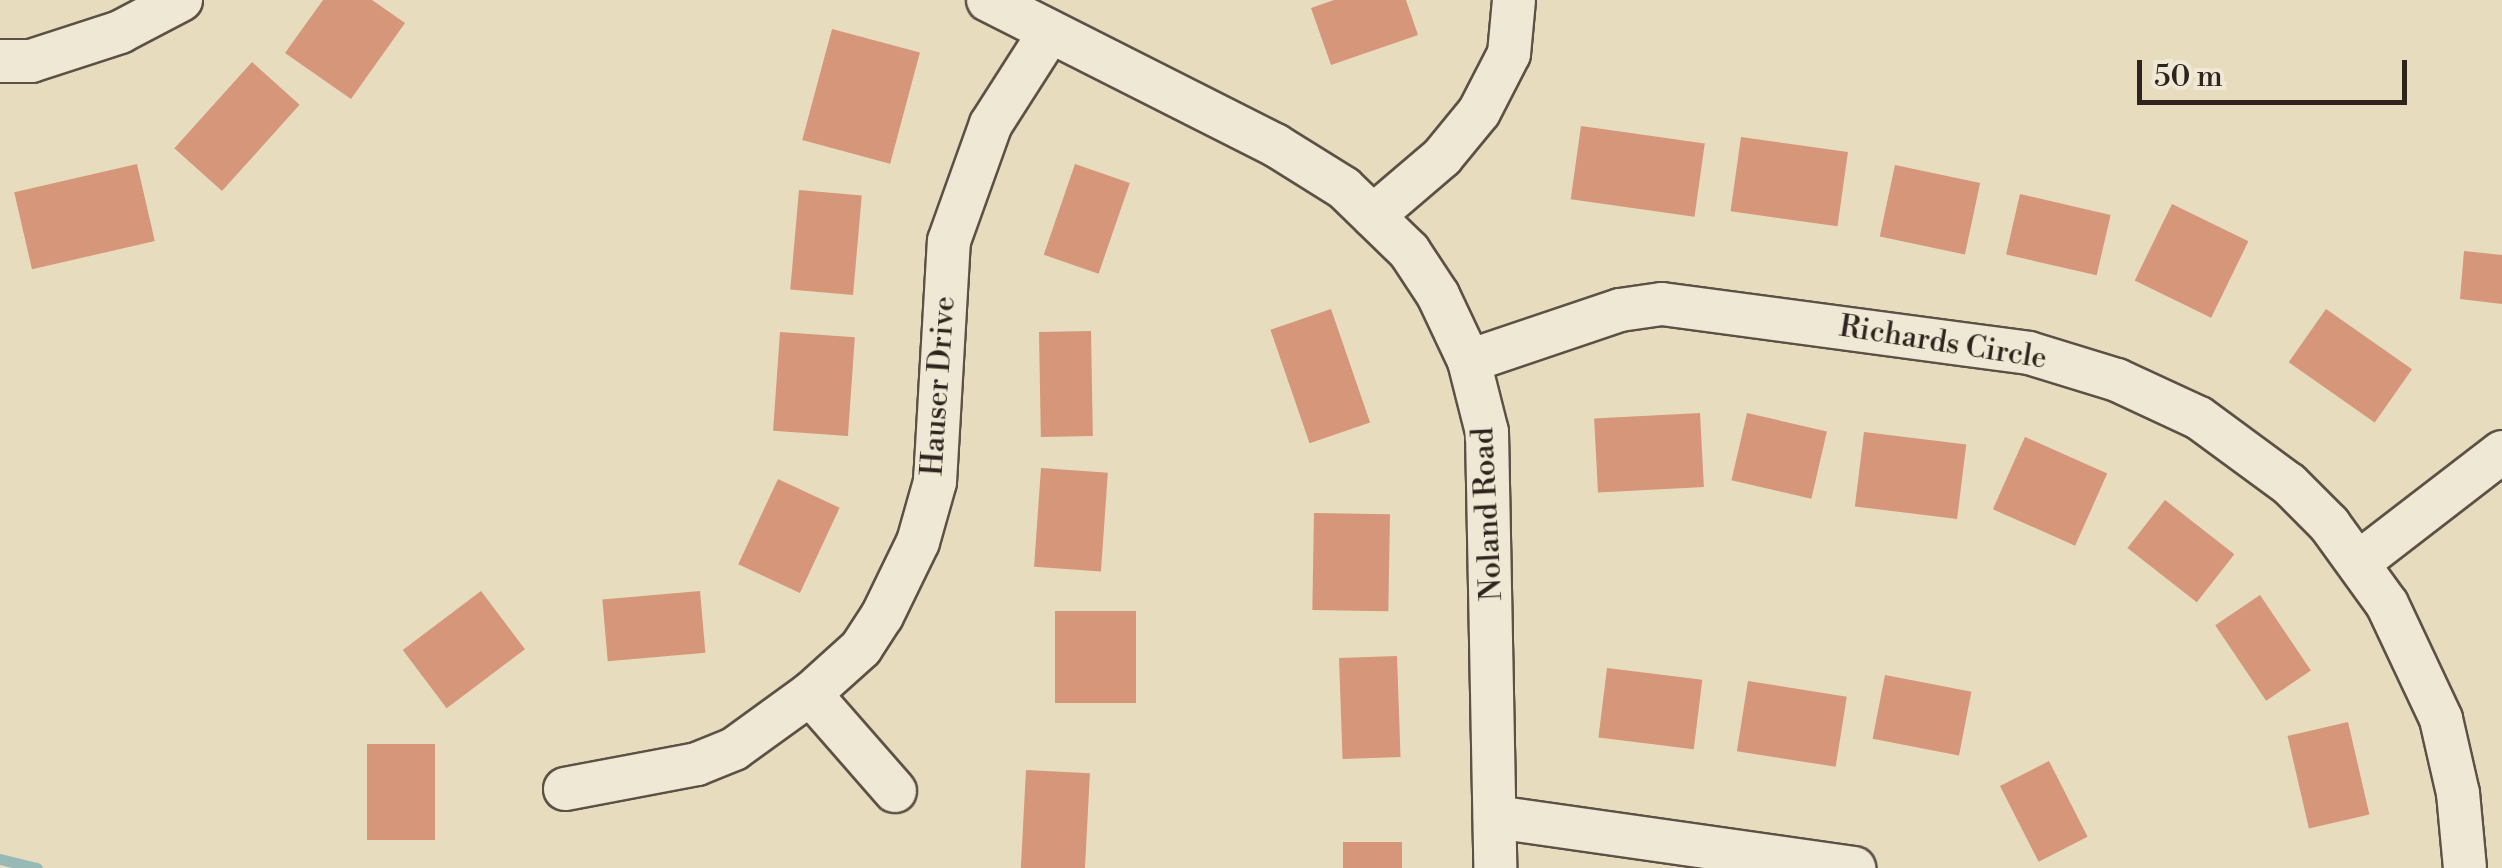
<!DOCTYPE html>
<style>
body{margin:0}
#map{position:relative;width:2502px;height:868px;overflow:hidden;background:#e7dcbe;font-family:"Libre Bodoni",serif}
div>[style]{position:absolute}
[style*='--x']{left:calc(var(--x)*1px);top:calc(var(--y)*1px);width:calc(var(--w)*1px);rotate:calc(var(--a)*1deg)}
.stream>*{height:11px;margin:-5.5px;padding:0 5.5px;transform-origin:5.5px;border-radius:5.5px;background:#97bab7}
.building>*{inset:0;background:#d5967a;transform-origin:0 0}
.roads{filter:drop-shadow(2px 0 #5d5146) drop-shadow(-2px 0 #5d5146) drop-shadow(0 2px #5d5146) drop-shadow(0 -2px #5d5146)}
.street>*{height:42px;margin:-21px;padding:0 21px;transform-origin:21px;border-radius:21px;background:#efe8d5}
span{translate:-50% -50%;white-space:nowrap;text-align:center;line-height:1.15;-webkit-text-stroke:8px #efe8d5;paint-order:stroke}
.street-label{font-size:30px;color:#2f231e}
.scale{position:absolute;left:2137px;top:60px;width:270px;height:45px;box-sizing:border-box;border:5px solid #2f231e;border-top:0;padding-left:12px;font-size:30px;line-height:35px;white-space:nowrap;color:#2f231e;-webkit-text-stroke:8px #efe8d5;paint-order:stroke}
</style>
<div id="map">
<div class="stream">
<div style="--x:0;--y:859;--w:38;--a:14"></div>
</div>
<div class="building">
<div style="clip-path:polygon(323px 0,372px 0,405px 23px,351px 99px,285px 53px)"></div>
<div style="clip-path:polygon(1334px 0,1406px 0,1418px 35px,1331px 65px,1311px 8px)"></div>
<div style="left:832px;top:29px;width:91px;height:115px;rotate:15deg"></div>
<div style="left:252px;top:62px;width:64px;height:116px;rotate:42deg"></div>
<div style="left:1581px;top:126px;width:125px;height:74px;rotate:8deg"></div>
<div style="left:1741px;top:137px;width:108px;height:75px;rotate:8deg"></div>
<div style="left:137px;top:164px;width:79px;height:126px;rotate:77deg"></div>
<div style="left:1075px;top:164px;width:58px;height:96px;rotate:19deg"></div>
<div style="left:1895px;top:165px;width:87px;height:73px;rotate:12deg"></div>
<div style="left:799px;top:190px;width:63px;height:100px;rotate:5deg"></div>
<div style="left:2020px;top:194px;width:93px;height:62px;rotate:13deg"></div>
<div style="left:2172px;top:204px;width:85px;height:85px;rotate:26deg"></div>
<div style="clip-path:polygon(2464px 251px,2502px 255px,2502px 304px,2460px 299px)"></div>
<div style="left:1331px;top:309px;width:120px;height:64px;rotate:71deg"></div>
<div style="left:2326px;top:309px;width:105px;height:65px;rotate:35deg"></div>
<div style="left:1091px;top:331px;width:105px;height:52px;rotate:89deg"></div>
<div style="left:780px;top:332px;width:75px;height:99px;rotate:4deg"></div>
<div style="left:1700px;top:413px;width:74px;height:106px;rotate:87deg"></div>
<div style="left:1747px;top:413px;width:82px;height:69px;rotate:13deg"></div>
<div style="left:1864px;top:432px;width:103px;height:75px;rotate:7deg"></div>
<div style="left:2025px;top:437px;width:90px;height:79px;rotate:24deg"></div>
<div style="left:1041px;top:468px;width:67px;height:99px;rotate:4deg"></div>
<div style="left:778px;top:479px;width:68px;height:94px;rotate:25deg"></div>
<div style="left:2165px;top:500px;width:88px;height:61px;rotate:38deg"></div>
<div style="left:1314px;top:513px;width:76px;height:97px;rotate:1deg"></div>
<div style="left:481px;top:591px;width:73px;height:98px;rotate:53deg"></div>
<div style="left:700px;top:591px;width:62px;height:98px;rotate:85deg"></div>
<div style="left:2260px;top:595px;width:91px;height:54px;rotate:56deg"></div>
<div style="left:1055px;top:611px;width:81px;height:92px"></div>
<div style="left:1397px;top:656px;width:101px;height:58px;rotate:88deg"></div>
<div style="left:1607px;top:668px;width:96px;height:70px;rotate:7deg"></div>
<div style="left:1885px;top:675px;width:88px;height:65px;rotate:11deg"></div>
<div style="left:1748px;top:681px;width:100px;height:71px;rotate:9deg"></div>
<div style="left:2348px;top:722px;width:95px;height:62px;rotate:77deg"></div>
<div style="left:367px;top:744px;width:68px;height:96px"></div>
<div style="left:2049px;top:761px;width:85px;height:55px;rotate:63deg"></div>
<div style="left:1026px;top:770px;width:64px;height:98px;rotate:3deg"></div>
<div style="left:1343px;top:842px;width:59px;height:26px"></div>
</div>
<div class="roads">
<div class="street">
<div style="--x:988;--y:0;--w:322;--a:26.8"></div>
<div style="--x:1275;--y:145;--w:81;--a:31.9"></div>
<div style="--x:1344;--y:188;--w:91;--a:44.1"></div>
<div style="--x:1409;--y:251;--w:53;--a:56.6"></div>
<div style="--x:1438;--y:295;--w:73;--a:64.8"></div>
<div style="--x:1469;--y:361;--w:73;--a:75.8"></div>
<div style="--x:1487;--y:432;--w:436;--a:88.9"></div>
<div style="--x:0;--y:61;--w:31;--a:0"></div>
<div style="--x:31;--y:61;--w:94;--a:-18"></div>
<div style="--x:120;--y:32;--w:69;--a:-27.7"></div>
<div style="--x:1373;--y:216;--w:91;--a:-40.5"></div>
<div style="--x:1442;--y:157;--w:58;--a:-50.6"></div>
<div style="--x:1479;--y:112;--w:65;--a:-62.7"></div>
<div style="--x:1509;--y:54;--w:54;--a:-84.7"></div>
<div style="--x:1469;--y:361;--w:159;--a:-18.7"></div>
<div style="--x:1620;--y:310;--w:42;--a:-8.1"></div>
<div style="--x:1662;--y:304;--w:370;--a:7.6"></div>
<div style="--x:2029;--y:353;--w:92;--a:17.1"></div>
<div style="--x:2117;--y:380;--w:90;--a:24.9"></div>
<div style="--x:2199;--y:418;--w:112;--a:36.3"></div>
<div style="--x:2289;--y:484;--w:57;--a:45"></div>
<div style="--x:2329;--y:524;--w:99;--a:54.1"></div>
<div style="--x:2387;--y:604;--w:127;--a:64.8"></div>
<div style="--x:2441;--y:719;--w:76;--a:77.1"></div>
<div style="--x:2458;--y:793;--w:75;--a:84.7"></div>
<div style="--x:2358;--y:563;--w:182;--a:-37.6"></div>
<div style="--x:810;--y:694;--w:129;--a:48.8"></div>
<div style="--x:565;--y:789;--w:134;--a:-10.7"></div>
<div style="--x:697;--y:764;--w:40;--a:-22"></div>
<div style="--x:734;--y:749;--w:94;--a:-35.9"></div>
<div style="--x:810;--y:694;--w:69;--a:-42"></div>
<div style="--x:861;--y:648;--w:38;--a:-57"></div>
<div style="--x:882;--y:616;--w:82;--a:-64.1"></div>
<div style="--x:918;--y:542;--w:62;--a:-74.2"></div>
<div style="--x:935;--y:482;--w:241;--a:-86.7"></div>
<div style="--x:949;--y:241;--w:124;--a:-70.3"></div>
<div style="--x:991;--y:124;--w:106;--a:-57.4"></div>
<div style="--x:1495;--y:817;--w:363;--a:8.1"></div>
</div>
</div>
<div class="street-label">
<span style="left:1943px;top:343px;rotate:9deg">Richards Circle</span>
<span style="left:939px;top:386px;rotate:-86deg">Hauser Drive</span>
<span style="left:1488px;top:514px;rotate:-93deg">Noland Road</span>
</div>
<div class="scale">50 m</div>
</div>
